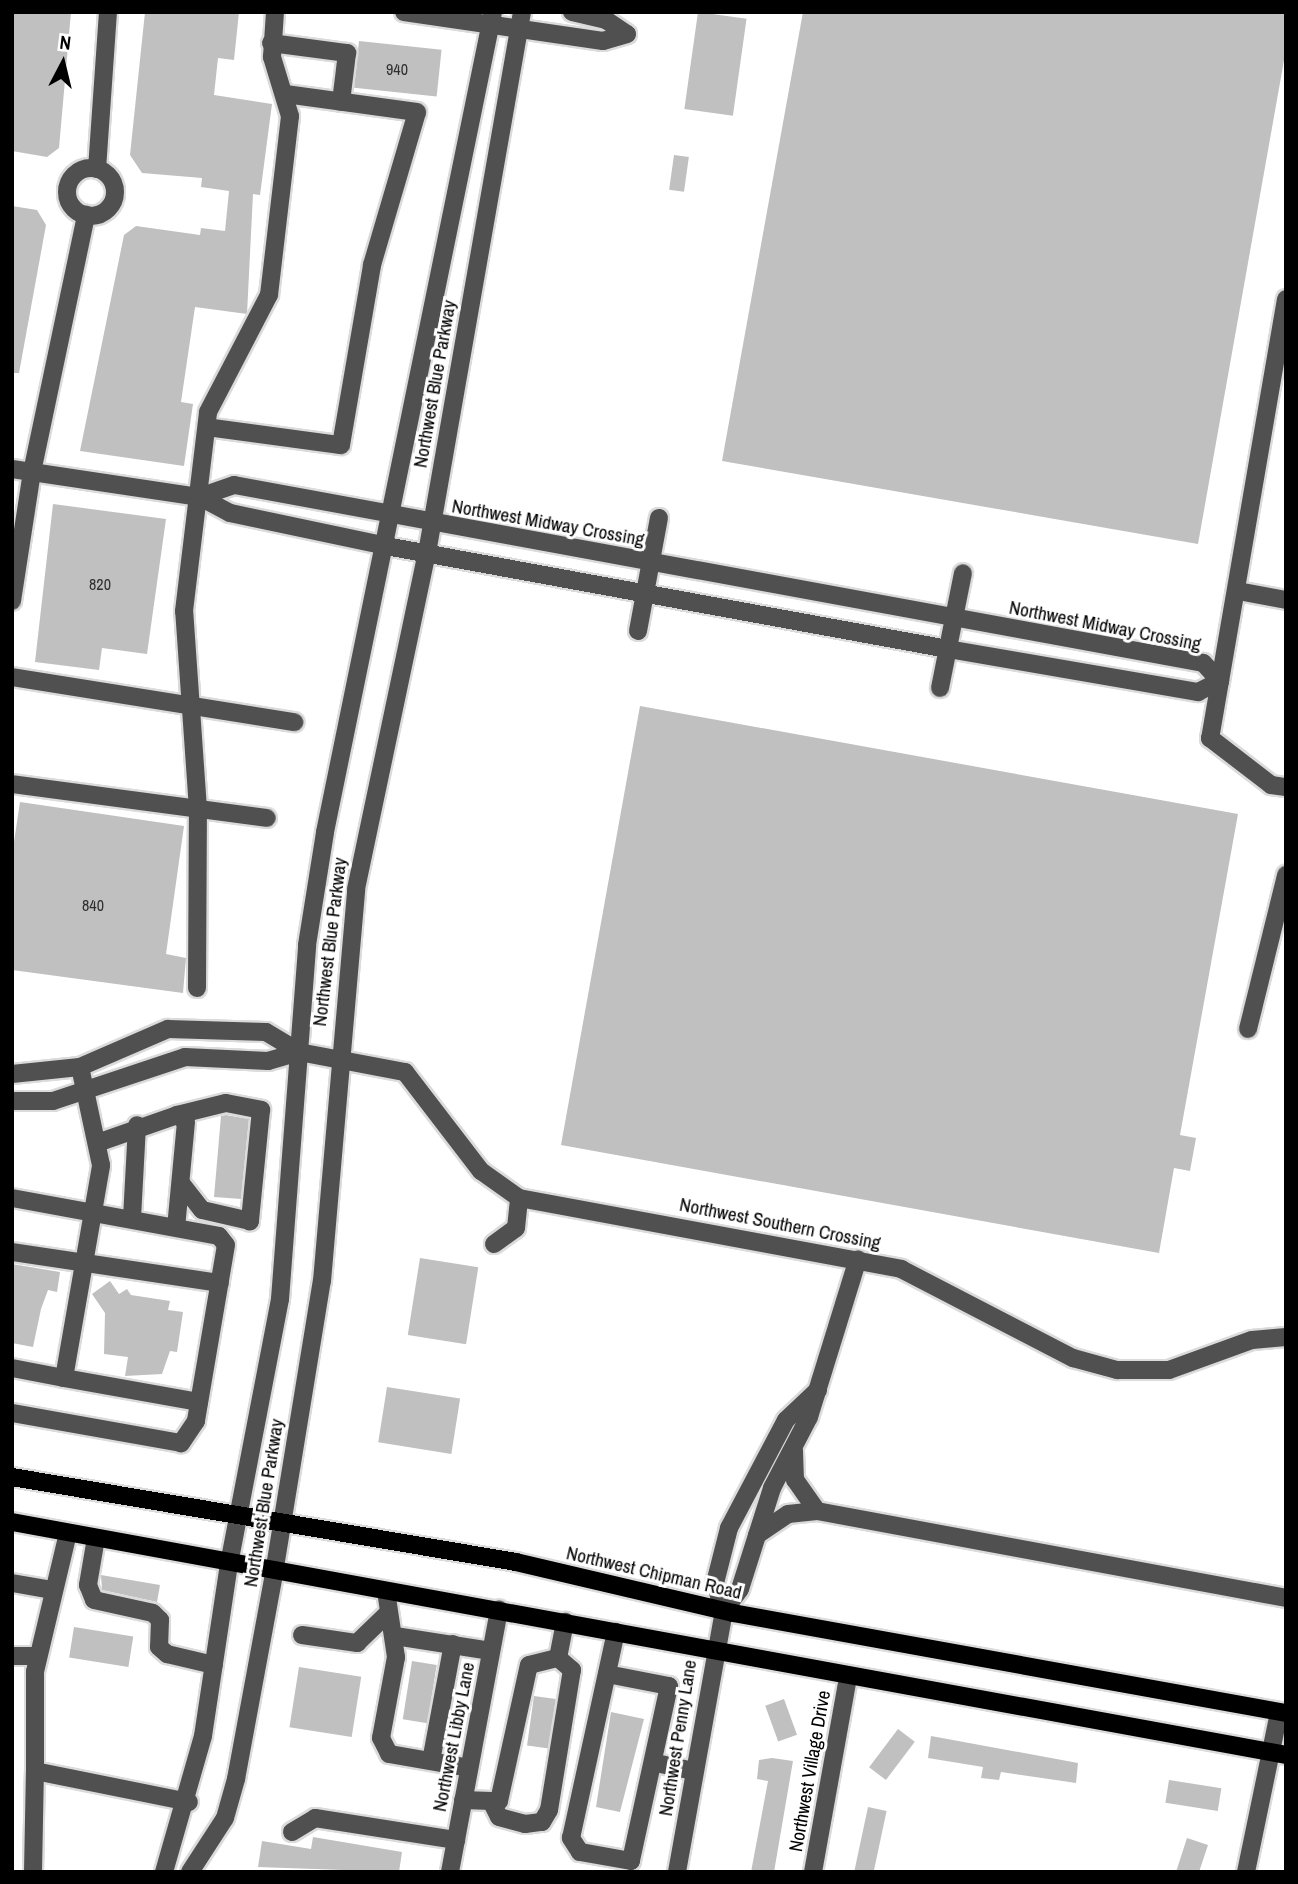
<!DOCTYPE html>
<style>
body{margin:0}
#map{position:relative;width:1298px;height:1884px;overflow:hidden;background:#fff;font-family:"Archivo Narrow",sans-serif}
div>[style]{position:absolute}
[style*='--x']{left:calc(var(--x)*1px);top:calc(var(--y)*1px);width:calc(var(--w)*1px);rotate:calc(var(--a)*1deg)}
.building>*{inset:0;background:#c0c0c0;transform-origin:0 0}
.roads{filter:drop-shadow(2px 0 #dbdbdb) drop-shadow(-2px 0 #dbdbdb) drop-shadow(0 2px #dbdbdb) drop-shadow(0 -2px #dbdbdb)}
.minor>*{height:18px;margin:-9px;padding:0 9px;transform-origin:9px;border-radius:9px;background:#505050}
.minor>.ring{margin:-9px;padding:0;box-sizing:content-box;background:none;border:18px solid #505050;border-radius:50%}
.major>*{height:18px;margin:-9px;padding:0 9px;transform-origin:9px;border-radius:9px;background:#000}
span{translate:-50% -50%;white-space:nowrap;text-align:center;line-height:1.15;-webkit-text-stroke:6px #fff;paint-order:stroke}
.number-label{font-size:16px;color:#303030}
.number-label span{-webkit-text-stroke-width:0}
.street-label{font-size:19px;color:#000}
.frame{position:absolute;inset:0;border:14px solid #000;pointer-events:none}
.north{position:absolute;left:28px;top:28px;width:70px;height:70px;-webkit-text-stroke:5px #fff;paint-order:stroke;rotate:7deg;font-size:19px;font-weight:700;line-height:28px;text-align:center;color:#000}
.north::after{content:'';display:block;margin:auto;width:24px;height:32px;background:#000;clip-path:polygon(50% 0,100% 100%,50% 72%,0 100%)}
</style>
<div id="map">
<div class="building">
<div style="clip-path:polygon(12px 12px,71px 12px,59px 148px,47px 157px,12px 151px)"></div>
<div style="clip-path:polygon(145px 12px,239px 12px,234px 60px,218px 58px,214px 95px,272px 104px,260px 195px,253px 194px,247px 314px,195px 307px,181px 402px,193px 404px,184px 466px,80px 451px,124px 235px,136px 226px,200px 235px,201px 228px,225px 231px,229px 191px,201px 187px,202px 178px,142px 173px,130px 155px)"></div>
<div style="left:698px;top:12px;width:49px;height:98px;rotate:8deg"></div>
<div style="clip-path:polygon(803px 12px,1286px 12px,1286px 49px,1198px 544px,722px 461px)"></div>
<div style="left:359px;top:41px;width:83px;height:47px;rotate:6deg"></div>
<div style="left:674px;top:155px;width:15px;height:35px;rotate:8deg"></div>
<div style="clip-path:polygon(12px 206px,37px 210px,46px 225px,19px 373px,12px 373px)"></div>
<div style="clip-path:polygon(53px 504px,166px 519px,147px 654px,102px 648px,99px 670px,35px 662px)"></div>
<div style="clip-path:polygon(640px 706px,1238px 814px,1180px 1135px,1196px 1138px,1190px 1171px,1174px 1168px,1159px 1253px,561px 1145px)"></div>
<div style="clip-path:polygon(20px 802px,184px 826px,166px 954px,186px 958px,183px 993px,12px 970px,12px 855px)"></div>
<div style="clip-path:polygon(226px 1115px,249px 1119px,241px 1199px,214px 1197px,221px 1116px)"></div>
<div style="left:420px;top:1258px;width:59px;height:78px;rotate:9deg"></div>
<div style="clip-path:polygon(12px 1264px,60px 1272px,57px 1292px,48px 1290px,41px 1309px,33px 1347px,12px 1343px)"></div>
<div style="clip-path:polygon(110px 1281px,119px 1294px,127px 1289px,131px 1295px,170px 1301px,168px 1310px,183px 1312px,177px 1352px,170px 1351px,162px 1374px,125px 1376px,128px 1357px,104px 1354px,105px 1313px,92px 1294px)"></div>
<div style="left:387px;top:1387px;width:74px;height:56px;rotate:9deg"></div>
<div style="clip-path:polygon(101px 1575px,160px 1585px,157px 1602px,102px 1590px)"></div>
<div style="left:74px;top:1627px;width:60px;height:31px;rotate:9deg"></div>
<div style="left:412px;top:1661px;width:25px;height:59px;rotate:9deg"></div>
<div style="left:299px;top:1667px;width:63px;height:61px;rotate:9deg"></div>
<div style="left:534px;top:1696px;width:22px;height:50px;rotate:8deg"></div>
<div style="left:784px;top:1699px;width:38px;height:20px;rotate:70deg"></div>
<div style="clip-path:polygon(611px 1712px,644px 1719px,620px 1812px,596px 1807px)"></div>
<div style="left:898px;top:1729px;width:21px;height:48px;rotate:37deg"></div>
<div style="clip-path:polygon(931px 1736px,1078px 1763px,1076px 1783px,1001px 1772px,999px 1780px,981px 1778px,983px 1767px,928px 1758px)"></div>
<div style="clip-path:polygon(772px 1758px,793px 1761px,774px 1872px,751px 1872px,768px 1781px,757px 1779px,759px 1760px)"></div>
<div style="left:1169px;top:1780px;width:53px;height:23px;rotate:9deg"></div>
<div style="left:868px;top:1807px;width:19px;height:66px;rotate:12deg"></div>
<div style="clip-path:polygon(313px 1837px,402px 1852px,399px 1872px,258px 1867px,262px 1841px,311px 1849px)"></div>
<div style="clip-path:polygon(1187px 1838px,1208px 1845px,1199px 1872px,1176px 1872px)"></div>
</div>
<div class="roads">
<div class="minor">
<div style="--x:404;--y:12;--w:201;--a:8.3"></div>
<div style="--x:603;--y:41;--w:25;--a:-16"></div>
<div style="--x:572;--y:12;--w:35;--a:13"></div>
<div style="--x:606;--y:20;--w:25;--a:34"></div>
<div style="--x:271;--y:43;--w:77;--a:7.5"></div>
<div style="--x:347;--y:53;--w:49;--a:97"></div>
<div class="ring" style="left:67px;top:168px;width:30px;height:30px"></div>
<div style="--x:97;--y:169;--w:157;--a:-86"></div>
<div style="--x:1286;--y:299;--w:446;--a:99.8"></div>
<div style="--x:1210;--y:738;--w:77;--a:37.6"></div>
<div style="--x:1271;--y:785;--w:15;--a:8"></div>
<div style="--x:207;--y:427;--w:135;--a:7.7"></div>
<div style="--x:341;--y:445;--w:183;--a:-80.2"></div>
<div style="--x:372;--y:265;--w:159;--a:-73.6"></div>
<div style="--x:417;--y:112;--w:133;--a:-172.2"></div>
<div style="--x:12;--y:469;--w:190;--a:8.5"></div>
<div style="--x:200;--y:497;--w:34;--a:28"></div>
<div style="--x:230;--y:513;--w:159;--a:11.9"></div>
<div style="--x:386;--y:546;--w:571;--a:10.39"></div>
<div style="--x:948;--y:649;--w:254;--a:9.8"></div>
<div style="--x:1198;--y:692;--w:25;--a:-27"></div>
<div style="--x:1220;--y:681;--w:25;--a:-133"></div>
<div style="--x:1203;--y:663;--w:985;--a:-169.59"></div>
<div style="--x:234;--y:485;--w:36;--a:161"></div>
<div style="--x:1238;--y:591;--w:49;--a:10.6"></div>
<div style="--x:12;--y:601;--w:131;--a:-81.2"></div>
<div style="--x:32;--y:472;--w:263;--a:-78.1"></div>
<div style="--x:638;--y:631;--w:115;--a:-79.5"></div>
<div style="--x:12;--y:677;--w:286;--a:9.1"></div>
<div style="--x:940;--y:688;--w:117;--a:-78.7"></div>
<div style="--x:12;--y:784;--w:257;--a:7.6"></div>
<div style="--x:197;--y:988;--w:179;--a:-89.7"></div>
<div style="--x:198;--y:809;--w:198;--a:-94"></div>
<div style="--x:184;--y:611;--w:200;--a:-83.1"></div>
<div style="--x:208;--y:412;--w:132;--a:-62.5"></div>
<div style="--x:269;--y:295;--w:180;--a:-83.3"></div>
<div style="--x:290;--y:116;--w:62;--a:-107"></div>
<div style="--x:272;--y:57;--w:45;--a:-86.2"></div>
<div style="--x:1248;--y:1029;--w:159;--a:-76.1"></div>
<div style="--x:12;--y:1074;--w:68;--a:-5.9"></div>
<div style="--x:80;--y:1067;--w:96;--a:-23.4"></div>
<div style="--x:168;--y:1029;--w:98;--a:1.8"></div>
<div style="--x:266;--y:1032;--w:39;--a:31"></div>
<div style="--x:299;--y:1052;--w:108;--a:10.7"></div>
<div style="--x:405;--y:1072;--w:125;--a:52.5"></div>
<div style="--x:481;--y:1171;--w:47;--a:35.4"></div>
<div style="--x:519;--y:1198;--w:389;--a:10.5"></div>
<div style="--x:901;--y:1269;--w:194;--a:27.4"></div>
<div style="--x:1073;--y:1358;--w:46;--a:15.3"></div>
<div style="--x:1117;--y:1370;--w:52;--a:0"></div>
<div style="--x:1169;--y:1370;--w:88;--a:-19.9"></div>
<div style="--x:1252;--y:1340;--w:34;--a:-5"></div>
<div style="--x:12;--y:1101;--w:41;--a:0"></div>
<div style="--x:53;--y:1101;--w:139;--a:-18.4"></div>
<div style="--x:185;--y:1057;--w:83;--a:2.8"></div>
<div style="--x:268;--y:1061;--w:32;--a:-16"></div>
<div style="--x:177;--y:1115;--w:50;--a:-13.8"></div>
<div style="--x:226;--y:1103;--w:36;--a:11"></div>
<div style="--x:261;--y:1110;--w:112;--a:95.7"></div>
<div style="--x:250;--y:1221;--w:49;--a:-167.1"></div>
<div style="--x:202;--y:1210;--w:34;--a:-128"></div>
<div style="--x:100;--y:1142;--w:82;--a:-19.3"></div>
<div style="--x:177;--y:1115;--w:11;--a:38"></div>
<div style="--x:186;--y:1122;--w:105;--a:95.4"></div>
<div style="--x:12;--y:1198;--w:210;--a:10.4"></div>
<div style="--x:219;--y:1236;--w:11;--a:52"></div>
<div style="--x:226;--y:1245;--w:179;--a:99.7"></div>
<div style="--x:196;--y:1421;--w:27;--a:124"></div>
<div style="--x:181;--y:1443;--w:172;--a:-169.9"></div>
<div style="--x:132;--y:1218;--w:93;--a:-86.9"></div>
<div style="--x:494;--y:1244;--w:27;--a:-36"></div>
<div style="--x:516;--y:1228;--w:30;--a:-84"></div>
<div style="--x:12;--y:1252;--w:210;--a:8.5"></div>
<div style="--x:12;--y:1368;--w:53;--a:10.9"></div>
<div style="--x:64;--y:1378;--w:216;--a:-80.1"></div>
<div style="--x:101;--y:1165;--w:100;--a:-102.1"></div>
<div style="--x:64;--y:1378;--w:137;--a:10.1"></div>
<div style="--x:817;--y:1511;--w:477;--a:10.5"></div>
<div style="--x:68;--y:1533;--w:143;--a:103.4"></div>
<div style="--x:35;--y:1672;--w:99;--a:90"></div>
<div style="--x:35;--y:1771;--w:157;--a:11.4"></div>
<div style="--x:757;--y:1535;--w:37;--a:-34"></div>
<div style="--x:788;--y:1514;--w:29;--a:-6"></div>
<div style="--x:817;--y:1511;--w:38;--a:-125"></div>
<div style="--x:795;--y:1480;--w:30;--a:-92"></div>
<div style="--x:96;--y:1538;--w:48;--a:99.7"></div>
<div style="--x:88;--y:1585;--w:16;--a:68"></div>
<div style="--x:94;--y:1600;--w:60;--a:12.4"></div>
<div style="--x:153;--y:1613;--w:10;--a:45"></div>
<div style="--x:160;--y:1620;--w:27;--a:92"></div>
<div style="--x:159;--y:1647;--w:11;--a:41"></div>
<div style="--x:167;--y:1654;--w:48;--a:13.2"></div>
<div style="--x:12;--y:1583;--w:40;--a:10"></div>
<div style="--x:386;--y:1591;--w:67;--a:81.4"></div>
<div style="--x:396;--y:1657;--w:82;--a:100.5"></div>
<div style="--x:381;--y:1738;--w:18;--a:63"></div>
<div style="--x:389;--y:1754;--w:81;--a:9.9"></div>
<div style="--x:724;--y:1611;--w:29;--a:-108"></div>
<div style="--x:715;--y:1583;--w:57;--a:-75.7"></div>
<div style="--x:729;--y:1528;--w:122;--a:-62.2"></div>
<div style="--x:786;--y:1420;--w:44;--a:-43.2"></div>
<div style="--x:302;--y:1635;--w:56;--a:8.3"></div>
<div style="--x:357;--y:1643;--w:40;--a:-44"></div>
<div style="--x:395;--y:1636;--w:97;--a:8.9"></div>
<div style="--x:12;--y:1656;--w:26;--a:0"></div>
<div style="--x:607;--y:1674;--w:63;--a:11"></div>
<div style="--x:669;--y:1686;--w:179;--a:102.3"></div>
<div style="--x:631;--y:1861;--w:52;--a:-170"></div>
<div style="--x:580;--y:1852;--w:17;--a:-123"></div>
<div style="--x:571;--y:1838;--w:211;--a:-77.7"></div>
<div style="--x:431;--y:1761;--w:119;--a:-79.4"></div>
<div style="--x:656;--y:1763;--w:39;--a:12"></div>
<div style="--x:463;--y:1800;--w:36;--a:2"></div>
<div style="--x:499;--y:1801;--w:139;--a:-77.6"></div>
<div style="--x:529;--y:1665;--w:30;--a:-14"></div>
<div style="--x:558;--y:1658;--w:37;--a:-79"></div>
<div style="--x:493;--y:1805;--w:13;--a:63"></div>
<div style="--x:499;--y:1817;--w:27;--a:15"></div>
<div style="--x:525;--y:1824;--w:17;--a:-7"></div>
<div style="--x:542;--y:1822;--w:14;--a:-60"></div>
<div style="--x:549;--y:1810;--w:142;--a:-80.7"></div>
<div style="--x:572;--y:1670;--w:18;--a:-139"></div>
<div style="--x:292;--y:1832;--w:27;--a:-31"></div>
<div style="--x:315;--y:1818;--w:143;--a:8.9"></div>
<div style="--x:33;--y:1872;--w:101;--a:-88.9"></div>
<div style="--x:164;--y:1872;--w:141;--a:-74"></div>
<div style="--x:203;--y:1736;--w:174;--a:-81.4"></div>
<div style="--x:229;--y:1564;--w:270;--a:-79.1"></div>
<div style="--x:280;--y:1299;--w:355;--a:-85.6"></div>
<div style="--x:307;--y:945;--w:114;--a:-80.9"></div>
<div style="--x:325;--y:832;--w:837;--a:-78.42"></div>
<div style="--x:190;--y:1872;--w:64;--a:-57.1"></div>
<div style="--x:225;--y:1818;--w:41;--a:-74.2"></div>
<div style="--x:236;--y:1779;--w:209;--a:-79.5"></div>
<div style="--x:274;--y:1573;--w:296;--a:-80.7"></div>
<div style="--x:322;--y:1281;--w:393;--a:-85"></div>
<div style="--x:356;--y:889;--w:343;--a:-78.1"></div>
<div style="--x:427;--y:553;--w:549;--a:-80.04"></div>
<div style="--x:450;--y:1872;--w:267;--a:-79.4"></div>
<div style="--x:677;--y:1872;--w:265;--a:-79.8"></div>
<div style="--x:724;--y:1611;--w:27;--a:-54"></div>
<div style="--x:740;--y:1589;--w:106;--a:-72.4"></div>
<div style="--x:772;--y:1488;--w:80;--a:-62.5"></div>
<div style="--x:809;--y:1417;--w:165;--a:-72.8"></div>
<div style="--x:813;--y:1872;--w:198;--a:-79.8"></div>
<div style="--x:1246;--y:1872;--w:163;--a:-78.3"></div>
</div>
<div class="major">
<div style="--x:12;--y:1477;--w:511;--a:9.57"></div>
<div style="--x:516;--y:1562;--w:223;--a:13.2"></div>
<div style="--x:733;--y:1613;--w:562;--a:10.25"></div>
<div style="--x:12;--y:1522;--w:1295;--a:10.36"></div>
</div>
</div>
<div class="number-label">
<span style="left:397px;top:69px">940</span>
<span style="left:100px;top:584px">820</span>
<span style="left:93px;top:905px">840</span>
</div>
<div class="street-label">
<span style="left:435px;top:384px;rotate:-80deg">Northwest Blue Parkway</span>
<span style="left:548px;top:523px;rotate:10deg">Northwest Midway Crossing</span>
<span style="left:1105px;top:626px;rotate:11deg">Northwest Midway Crossing</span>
<span style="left:330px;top:942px;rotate:-83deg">Northwest Blue Parkway</span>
<span style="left:780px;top:1224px;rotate:11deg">Northwest Southern Crossing</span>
<span style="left:264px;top:1503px;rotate:-81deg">Northwest Blue Parkway</span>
<span style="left:654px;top:1573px;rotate:13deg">Northwest Chipman Road</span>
<span style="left:454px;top:1737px;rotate:-79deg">Northwest Libby Lane</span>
<span style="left:678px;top:1738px;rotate:-81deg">Northwest Penny Lane</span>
<span style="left:810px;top:1771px;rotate:-80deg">Northwest Village Drive</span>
</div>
<div class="frame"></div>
<div class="north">N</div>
</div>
